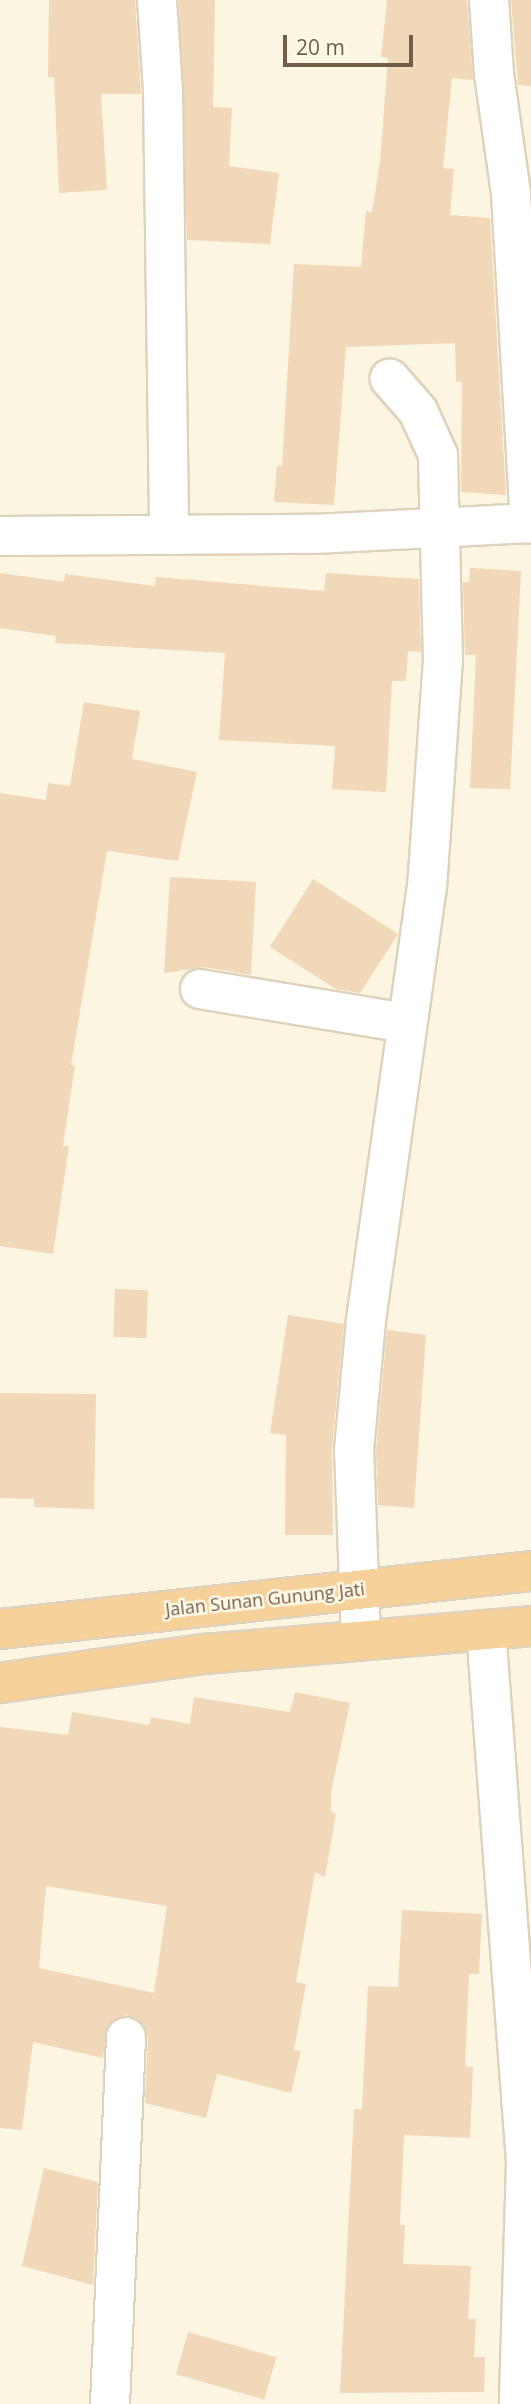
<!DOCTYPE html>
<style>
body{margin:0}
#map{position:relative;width:531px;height:2404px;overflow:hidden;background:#fbf5e1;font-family:"Open Sans",sans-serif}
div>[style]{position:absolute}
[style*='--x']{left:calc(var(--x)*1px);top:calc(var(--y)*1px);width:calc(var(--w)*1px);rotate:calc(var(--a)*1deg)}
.building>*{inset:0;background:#f0d8b9;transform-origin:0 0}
.roads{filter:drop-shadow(2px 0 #dfd2bd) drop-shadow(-2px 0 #dfd2bd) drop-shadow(0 2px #dfd2bd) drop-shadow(0 -2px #dfd2bd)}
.minor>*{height:38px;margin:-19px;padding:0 19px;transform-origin:19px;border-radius:19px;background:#fff}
.trunk>*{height:38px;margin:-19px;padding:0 19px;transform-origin:19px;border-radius:19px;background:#f6d29a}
span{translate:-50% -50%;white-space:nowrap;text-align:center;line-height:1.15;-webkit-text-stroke:5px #fff9e6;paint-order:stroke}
.street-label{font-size:18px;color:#715e49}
.scale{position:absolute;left:283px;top:35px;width:130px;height:32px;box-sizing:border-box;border:4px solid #715e49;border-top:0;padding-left:9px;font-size:21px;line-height:24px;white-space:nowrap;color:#715e49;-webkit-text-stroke:5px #fff9e6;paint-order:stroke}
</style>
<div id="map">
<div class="building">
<div style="clip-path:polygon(49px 0,135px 0,141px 94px,101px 94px,107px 190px,59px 193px,54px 77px,48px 77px)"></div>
<div style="clip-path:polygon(179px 0,215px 0,213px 107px,232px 108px,229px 166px,279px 173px,270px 244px,187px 240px)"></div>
<div style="clip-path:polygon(387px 0,467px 0,473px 80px,452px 78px,443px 168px,454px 169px,450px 215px,490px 218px,506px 495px,461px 492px,462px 382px,456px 382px,455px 343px,346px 347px,334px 505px,274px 502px,277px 466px,282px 466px,294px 264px,361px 267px,366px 211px,372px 212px,380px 162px,388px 58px,381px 57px)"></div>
<div style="clip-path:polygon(511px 0,531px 0,531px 86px,518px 85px)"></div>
<div style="clip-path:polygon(470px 568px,521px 571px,510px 789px,470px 788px,476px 655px,465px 655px,463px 582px,469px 582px)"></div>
<div style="clip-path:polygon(0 573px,64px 582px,65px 574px,155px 586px,156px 577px,324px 591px,326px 573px,419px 579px,421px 652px,408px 651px,406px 681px,392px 681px,386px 792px,332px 789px,335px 746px,219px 740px,225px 653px,55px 643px,56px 636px,0 628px)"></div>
<div style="clip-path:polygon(84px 702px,140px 711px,132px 759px,197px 772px,178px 861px,107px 851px,71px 1065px,75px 1066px,63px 1146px,69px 1146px,53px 1254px,0 1246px,0 793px,46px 800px,48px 783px,70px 786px)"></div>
<div style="clip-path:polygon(170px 877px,256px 882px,251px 975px,204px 967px,164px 973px)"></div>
<div style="clip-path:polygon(313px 879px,398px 934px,360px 993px,336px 989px,270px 947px)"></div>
<div style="left:115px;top:1289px;width:33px;height:48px;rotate:2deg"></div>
<div style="clip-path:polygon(288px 1315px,344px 1324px,332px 1448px,333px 1535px,285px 1535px,286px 1435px,270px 1433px)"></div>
<div style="clip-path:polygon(387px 1330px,426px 1335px,414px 1508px,378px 1505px,376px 1451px)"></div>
<div style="clip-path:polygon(0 1393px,96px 1394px,94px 1509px,34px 1507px,34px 1499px,0 1498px)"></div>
<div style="clip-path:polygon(evenodd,295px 1692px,350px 1703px,331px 1792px,331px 1811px,336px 1814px,325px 1877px,315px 1872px,296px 1982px,306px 1984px,294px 2050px,301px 2051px,291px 2093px,217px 2074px,206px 2118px,145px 2103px,148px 2037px,138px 2019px,126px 2015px,107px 2026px,103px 2058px,33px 2042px,22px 2130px,0 2128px,0 1727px,68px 1735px,72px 1712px,149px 1725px,151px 1717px,190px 1724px,194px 1697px,290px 1712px,295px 1692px,46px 1886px,167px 1906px,154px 1993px,39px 1968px,46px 1886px)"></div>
<div style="clip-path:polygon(402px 1910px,482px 1914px,479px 1974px,469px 1974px,465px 2066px,473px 2067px,470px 2138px,404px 2135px,400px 2225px,405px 2225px,403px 2264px,471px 2266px,468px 2319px,476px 2319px,474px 2357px,485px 2357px,484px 2392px,340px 2393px,354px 2109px,362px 2109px,368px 1986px,398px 1987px)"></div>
<div style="clip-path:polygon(44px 2168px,98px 2182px,93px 2285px,22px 2266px)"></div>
<div style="left:188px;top:2332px;width:92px;height:44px;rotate:16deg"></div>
</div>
<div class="roads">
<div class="minor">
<div style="--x:157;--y:0;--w:90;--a:86.2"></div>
<div style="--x:163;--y:90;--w:445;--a:89.2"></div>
<div style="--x:489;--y:0;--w:74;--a:86.1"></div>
<div style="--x:494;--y:74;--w:121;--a:81.9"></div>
<div style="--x:511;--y:194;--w:330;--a:86.7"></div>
<div style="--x:0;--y:536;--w:314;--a:-0.4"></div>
<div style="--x:314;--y:534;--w:217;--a:-2.9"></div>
<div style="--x:200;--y:989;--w:208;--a:9.4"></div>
<div style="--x:486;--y:1630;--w:534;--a:85.7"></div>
<div style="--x:526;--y:2162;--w:242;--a:91.7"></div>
<div style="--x:361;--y:1638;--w:188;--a:-92.1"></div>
<div style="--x:354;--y:1450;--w:131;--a:-84.7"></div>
<div style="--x:366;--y:1320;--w:436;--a:-82"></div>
<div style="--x:427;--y:888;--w:228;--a:-86"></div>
<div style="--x:443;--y:661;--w:206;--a:-91.4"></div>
<div style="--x:438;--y:455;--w:48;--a:-114.4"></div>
<div style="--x:418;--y:411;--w:43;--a:-131.2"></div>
<div style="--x:110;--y:2404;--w:367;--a:-87.5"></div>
</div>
<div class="trunk">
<div style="--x:0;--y:1629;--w:534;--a:-6.23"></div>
<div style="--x:0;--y:1683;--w:207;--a:-8.1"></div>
<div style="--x:205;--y:1654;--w:327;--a:-4.9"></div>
</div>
</div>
<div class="street-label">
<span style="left:265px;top:1599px;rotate:-6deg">Jalan Sunan Gunung Jati</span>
</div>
<div class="scale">20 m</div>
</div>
